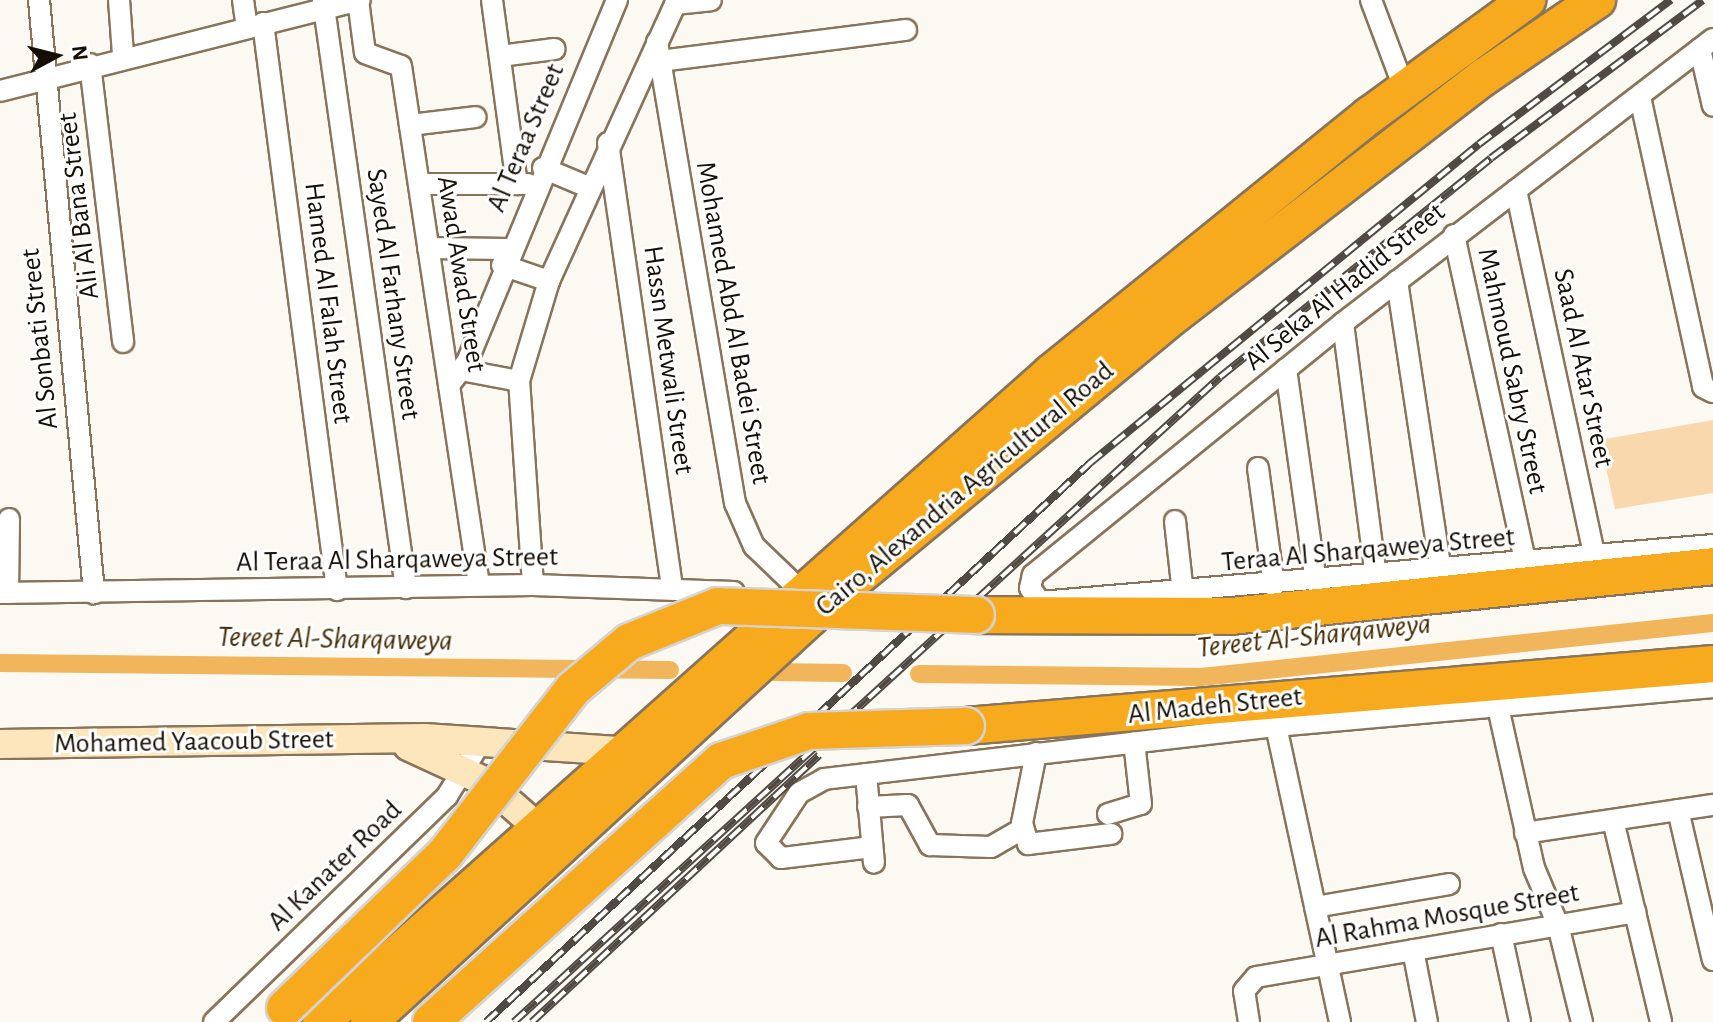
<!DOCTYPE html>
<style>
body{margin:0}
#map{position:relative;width:1713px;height:1022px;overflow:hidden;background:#fcf8f2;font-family:"Alegreya Sans",sans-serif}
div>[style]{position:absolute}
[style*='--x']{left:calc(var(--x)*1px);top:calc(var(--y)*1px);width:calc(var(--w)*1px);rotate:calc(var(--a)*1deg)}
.green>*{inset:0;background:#f8d8ac}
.canal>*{height:18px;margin:-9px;padding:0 9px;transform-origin:9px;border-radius:9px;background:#f1b55b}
.roads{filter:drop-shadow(2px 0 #87745b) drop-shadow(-2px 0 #87745b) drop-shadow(0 2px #87745b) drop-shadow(0 -2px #87745b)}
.street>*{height:20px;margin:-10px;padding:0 10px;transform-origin:10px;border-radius:10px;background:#fff}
.secondary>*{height:28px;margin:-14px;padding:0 14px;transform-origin:14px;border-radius:14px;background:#fde6bb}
.highway>*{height:36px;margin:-18px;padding:0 18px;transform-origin:18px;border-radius:18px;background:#f7aa1d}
.rail>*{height:8px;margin-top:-4px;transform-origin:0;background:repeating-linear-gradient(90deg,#fff 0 15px,#504a42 0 30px);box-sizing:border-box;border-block:2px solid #504a42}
.bridges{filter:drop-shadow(2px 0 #d5d4d2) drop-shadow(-2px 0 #d5d4d2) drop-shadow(0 2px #d5d4d2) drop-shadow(0 -2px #d5d4d2)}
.highway-bridge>*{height:36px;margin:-18px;padding:0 18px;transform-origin:18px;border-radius:18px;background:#f7aa1d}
span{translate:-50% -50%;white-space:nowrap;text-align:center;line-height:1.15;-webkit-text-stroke:6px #fff;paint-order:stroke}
.street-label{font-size:28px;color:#150e05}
.water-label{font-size:30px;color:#432b03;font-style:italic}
.north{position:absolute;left:16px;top:16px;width:80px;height:80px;-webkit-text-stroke:6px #fff;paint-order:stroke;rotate:83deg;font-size:22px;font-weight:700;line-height:32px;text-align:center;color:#150e05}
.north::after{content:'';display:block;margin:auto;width:28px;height:36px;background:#150e05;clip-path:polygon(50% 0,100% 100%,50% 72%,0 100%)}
</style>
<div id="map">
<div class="green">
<div style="clip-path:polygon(1713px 420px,1713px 493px,1615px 509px,1600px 440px)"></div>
</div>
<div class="canal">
<div style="--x:0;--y:663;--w:670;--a:0.6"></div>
<div style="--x:774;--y:672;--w:69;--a:0.8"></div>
<div style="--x:919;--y:674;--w:282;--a:0.6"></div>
<div style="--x:1201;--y:677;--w:515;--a:-6.02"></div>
</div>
<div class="roads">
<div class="street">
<div style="--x:39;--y:0;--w:596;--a:84.7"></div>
<div style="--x:119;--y:0;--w:54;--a:85.8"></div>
<div style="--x:243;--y:0;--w:27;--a:82"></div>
<div style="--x:323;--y:0;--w:594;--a:81.97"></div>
<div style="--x:358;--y:0;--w:53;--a:82.5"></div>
<div style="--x:365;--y:53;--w:38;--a:20"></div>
<div style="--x:401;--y:66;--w:525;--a:81.45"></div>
<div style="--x:492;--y:0;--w:186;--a:82.3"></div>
<div style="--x:1371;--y:0;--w:94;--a:69.4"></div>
<div style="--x:675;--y:4;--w:36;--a:-6"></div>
<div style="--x:263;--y:23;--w:572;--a:82.56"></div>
<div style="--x:1713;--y:39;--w:466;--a:142.5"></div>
<div style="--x:1343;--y:323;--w:400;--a:140.9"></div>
<div style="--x:1033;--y:575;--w:13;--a:103"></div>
<div style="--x:1030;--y:588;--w:17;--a:54"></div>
<div style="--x:1040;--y:602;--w:675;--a:-4.84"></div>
<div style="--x:657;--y:42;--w:468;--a:80.4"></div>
<div style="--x:735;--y:503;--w:47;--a:66.2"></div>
<div style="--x:754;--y:546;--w:65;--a:43.8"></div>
<div style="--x:1700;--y:49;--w:58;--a:77.2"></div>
<div style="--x:500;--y:56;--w:55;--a:-7.3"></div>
<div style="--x:660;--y:61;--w:248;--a:-7.2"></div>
<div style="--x:90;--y:64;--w:280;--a:83.2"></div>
<div style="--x:0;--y:91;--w:371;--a:-14.2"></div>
<div style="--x:1640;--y:97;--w:297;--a:77.7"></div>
<div style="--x:1703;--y:387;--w:11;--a:27"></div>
<div style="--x:410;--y:125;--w:66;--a:-6.9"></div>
<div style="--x:608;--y:143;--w:448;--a:81.8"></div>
<div style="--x:543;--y:168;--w:49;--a:22.9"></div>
<div style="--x:419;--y:184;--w:109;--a:0"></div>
<div style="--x:1516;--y:190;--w:376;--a:77.9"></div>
<div style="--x:1454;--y:235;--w:339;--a:77.7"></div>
<div style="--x:428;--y:248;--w:81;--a:0.7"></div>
<div style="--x:502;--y:265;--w:50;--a:18.8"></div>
<div style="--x:1397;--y:281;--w:295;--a:81.4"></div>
<div style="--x:1343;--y:323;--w:257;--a:82.6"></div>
<div style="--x:1286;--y:369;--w:216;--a:82"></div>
<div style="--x:461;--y:370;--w:59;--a:10.7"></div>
<div style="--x:449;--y:385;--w:29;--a:-52"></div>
<div style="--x:467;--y:362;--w:392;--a:-67.5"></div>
<div style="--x:1258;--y:468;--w:119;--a:82.3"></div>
<div style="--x:1175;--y:521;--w:72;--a:83.7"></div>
<div style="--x:533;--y:585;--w:204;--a:-93.9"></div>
<div style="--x:519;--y:381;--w:104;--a:-73.3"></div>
<div style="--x:549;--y:281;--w:309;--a:-65.5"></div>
<div style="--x:0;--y:593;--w:533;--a:-0.86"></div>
<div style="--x:533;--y:585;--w:201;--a:2"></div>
<div style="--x:8;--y:593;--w:74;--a:-89.2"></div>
<div style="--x:1498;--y:707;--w:165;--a:77.4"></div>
<div style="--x:1534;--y:868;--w:62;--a:67.2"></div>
<div style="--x:1558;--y:925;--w:100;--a:76.1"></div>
<div style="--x:1276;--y:726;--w:303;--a:77.8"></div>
<div style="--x:1036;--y:753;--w:71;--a:101.3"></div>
<div style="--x:1022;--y:823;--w:22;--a:74"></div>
<div style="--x:1028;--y:844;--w:84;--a:-6.9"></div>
<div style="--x:866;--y:774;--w:89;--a:84.9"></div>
<div style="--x:868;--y:807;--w:40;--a:-2.9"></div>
<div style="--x:908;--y:805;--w:46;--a:61.2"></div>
<div style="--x:930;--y:845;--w:61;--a:1.9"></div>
<div style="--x:991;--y:847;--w:36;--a:-30"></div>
<div style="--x:1678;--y:810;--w:154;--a:76.9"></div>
<div style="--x:1108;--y:814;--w:34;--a:-17"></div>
<div style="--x:1141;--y:804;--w:62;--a:-96.4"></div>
<div style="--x:1613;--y:820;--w:208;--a:76.6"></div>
<div style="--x:1525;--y:833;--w:190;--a:-8.5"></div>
<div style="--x:872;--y:847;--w:92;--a:173.1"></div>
<div style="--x:781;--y:858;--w:21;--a:-135"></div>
<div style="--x:766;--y:843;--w:60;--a:-56.6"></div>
<div style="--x:799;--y:793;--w:29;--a:-29"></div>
<div style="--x:824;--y:779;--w:455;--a:-6.7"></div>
<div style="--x:1276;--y:726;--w:439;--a:-5.1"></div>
<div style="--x:1315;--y:907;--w:136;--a:-9.7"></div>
<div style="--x:1501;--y:934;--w:90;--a:77.8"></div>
<div style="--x:1413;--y:950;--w:73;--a:79"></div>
<div style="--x:214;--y:1022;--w:325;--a:-44.1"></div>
<div style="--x:447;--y:796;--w:66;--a:-58"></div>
<div style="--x:1249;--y:1022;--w:31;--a:-99"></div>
<div style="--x:1244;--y:991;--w:18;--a:-49"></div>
<div style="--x:1256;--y:977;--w:385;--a:-9.7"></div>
</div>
<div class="secondary">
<div style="--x:0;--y:744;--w:424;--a:-0.8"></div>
<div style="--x:424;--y:738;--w:198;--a:3.8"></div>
<div style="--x:408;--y:746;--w:86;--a:24.8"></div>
<div style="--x:486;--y:782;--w:67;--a:41.3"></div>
</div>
<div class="highway">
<div style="--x:976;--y:615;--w:255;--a:0.2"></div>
<div style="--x:1231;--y:616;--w:485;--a:-5.9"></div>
<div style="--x:966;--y:726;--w:750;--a:-4.74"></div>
<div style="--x:321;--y:1022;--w:977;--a:-41.64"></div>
<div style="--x:1051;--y:373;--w:410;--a:-39"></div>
<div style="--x:1370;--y:115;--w:195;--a:-36.2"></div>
<div style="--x:369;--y:1022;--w:619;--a:-42.51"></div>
<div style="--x:825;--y:604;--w:457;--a:-39.6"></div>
<div style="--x:1177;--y:313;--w:387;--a:-37.6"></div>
<div style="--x:1484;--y:77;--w:137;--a:-34.3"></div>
</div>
</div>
<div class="rail">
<div style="--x:486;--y:1022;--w:823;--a:-42.78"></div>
<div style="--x:1090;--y:463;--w:503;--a:-39.35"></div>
<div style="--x:1479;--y:144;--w:240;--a:-36.9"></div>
<div style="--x:514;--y:1022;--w:956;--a:-42.41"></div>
<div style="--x:1220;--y:377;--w:348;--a:-38.9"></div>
<div style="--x:1491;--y:158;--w:264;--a:-36.7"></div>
<div style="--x:532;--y:1022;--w:392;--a:-42.9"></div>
</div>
<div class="bridges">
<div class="highway-bridge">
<div style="--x:285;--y:1008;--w:222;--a:-43.9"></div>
<div style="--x:445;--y:854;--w:209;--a:-52.2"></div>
<div style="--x:573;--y:689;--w:73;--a:-40"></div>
<div style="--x:629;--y:642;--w:96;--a:-22"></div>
<div style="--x:718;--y:606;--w:258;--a:2"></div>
<div style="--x:431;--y:1022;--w:390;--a:-42"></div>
<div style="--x:721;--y:761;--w:93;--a:-18.8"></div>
<div style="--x:809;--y:731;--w:157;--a:-1.8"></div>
</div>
</div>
<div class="street-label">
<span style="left:526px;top:138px;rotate:-67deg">Al Teraa Street</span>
<span style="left:79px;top:206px;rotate:-97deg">Ali Al Bana Street</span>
<span style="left:461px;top:274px;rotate:81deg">Awad Awad Street</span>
<span style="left:1345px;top:287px;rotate:-39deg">Al Seka Al Hadid Street</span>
<span style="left:393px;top:294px;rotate:82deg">Sayed Al Farhany Street</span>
<span style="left:328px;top:303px;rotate:83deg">Hamed Al Falah Street</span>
<span style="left:733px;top:323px;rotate:80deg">Mohamed Abd Al Badei Street</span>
<span style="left:40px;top:339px;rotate:-96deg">Al Sonbati Street</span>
<span style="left:668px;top:360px;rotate:82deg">Hassn Metwali Street</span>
<span style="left:1583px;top:368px;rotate:78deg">Saad Al Atar Street</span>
<span style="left:1512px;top:371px;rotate:78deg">Mahmoud Sabry Street</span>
<span style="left:965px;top:489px;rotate:-40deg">Cairo, Alexandria Agricultural Road</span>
<span style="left:1368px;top:550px;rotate:-5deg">Teraa Al Sharqaweya Street</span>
<span style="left:397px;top:560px;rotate:-1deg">Al Teraa Al Sharqaweya Street</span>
<span style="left:1215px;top:706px;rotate:-6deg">Al Madeh Street</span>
<span style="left:194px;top:742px;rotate:-1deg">Mohamed Yaacoub Street</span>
<span style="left:335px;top:866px;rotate:-44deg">Al Kanater Road</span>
<span style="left:1447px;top:916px;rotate:-10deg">Al Rahma Mosque Street</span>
</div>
<div class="water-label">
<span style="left:1314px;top:636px;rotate:-6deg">Tereet Al-Sharqaweya</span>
<span style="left:335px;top:639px;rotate:1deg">Tereet Al-Sharqaweya</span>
</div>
<div class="north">N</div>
</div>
